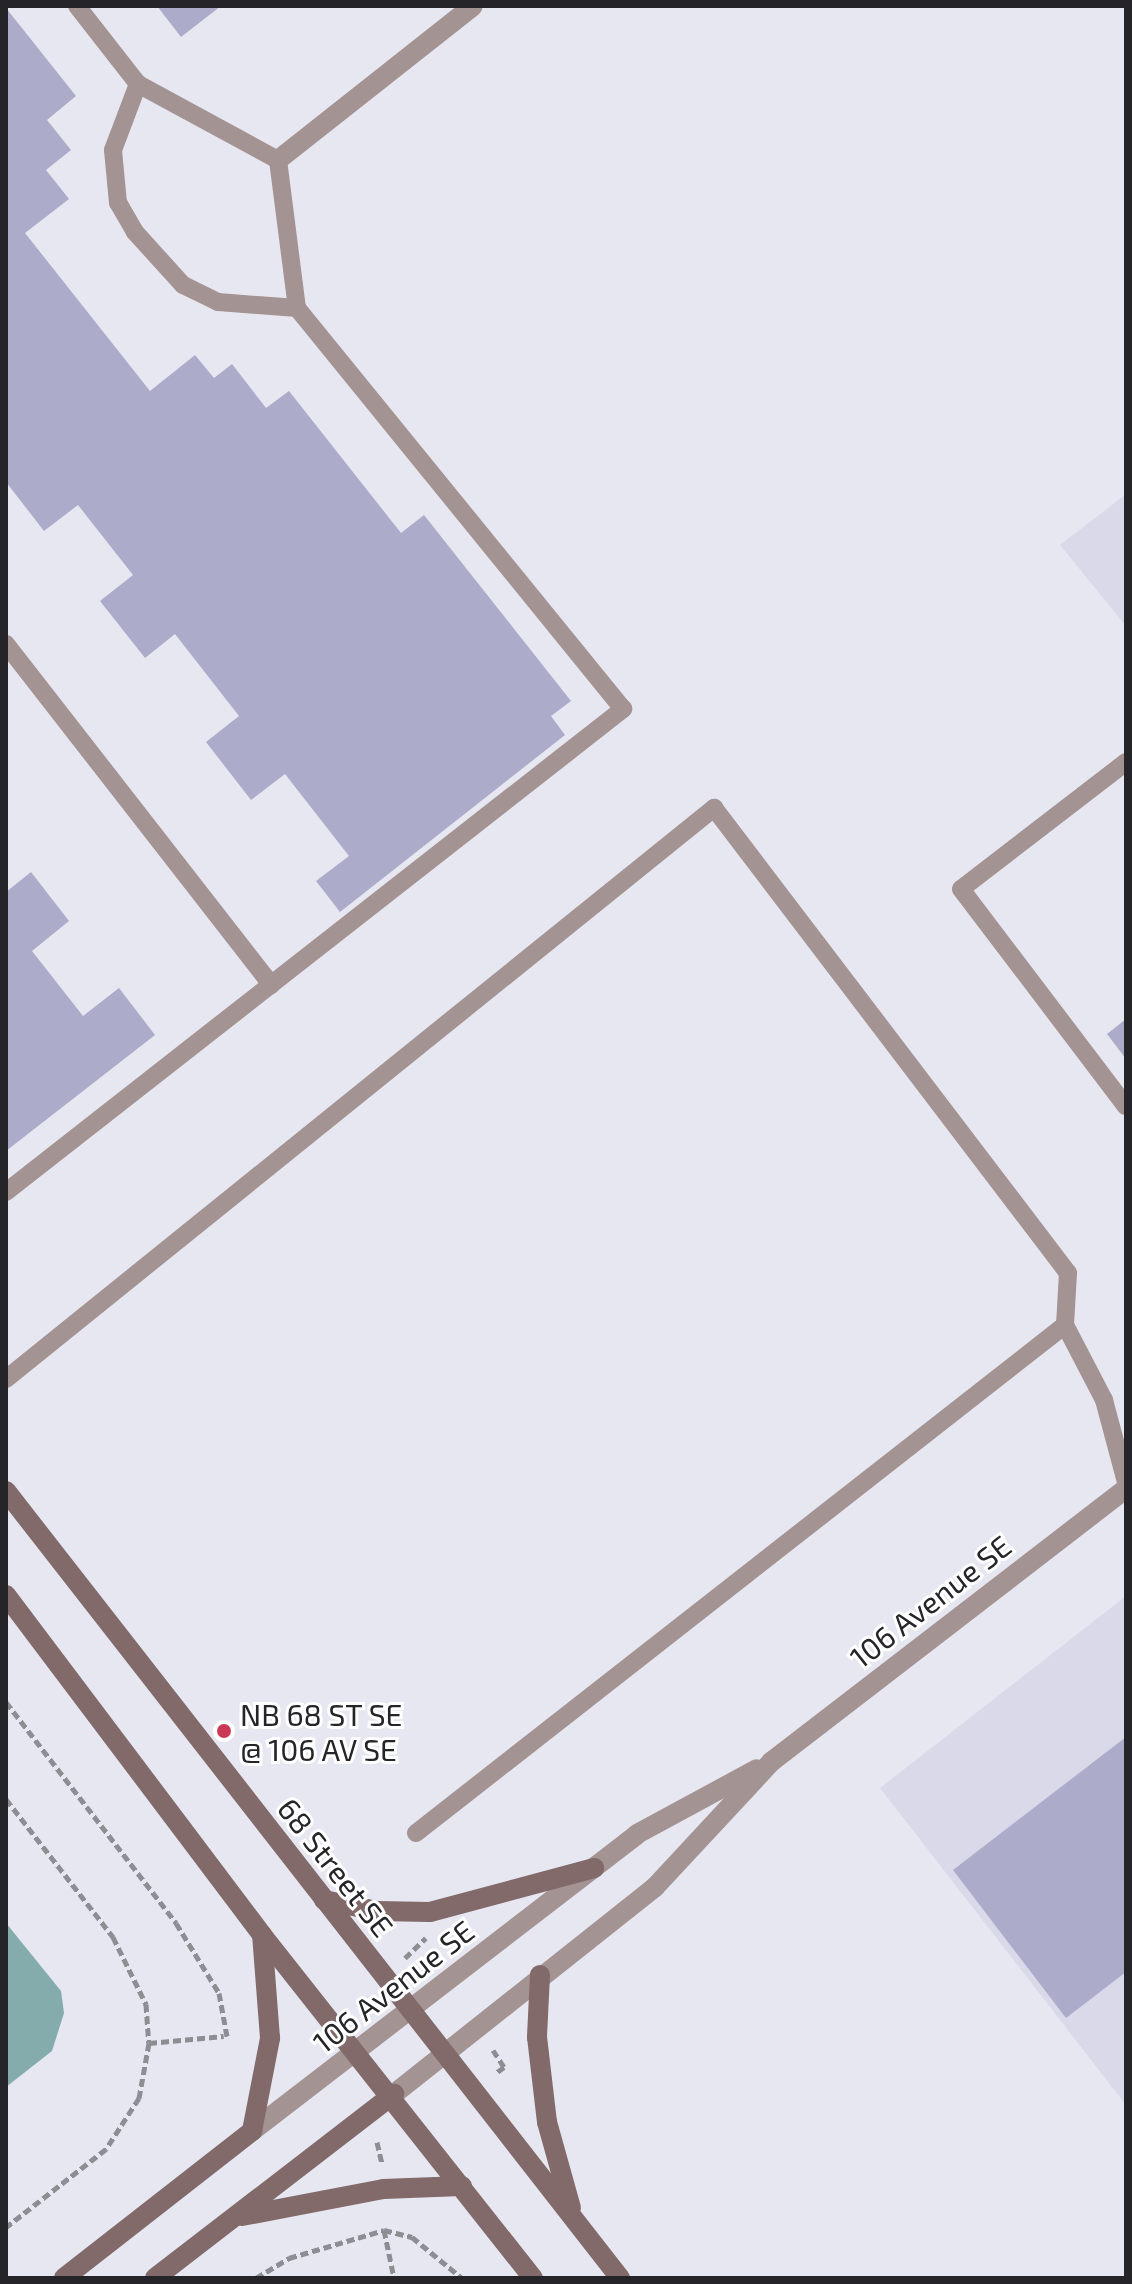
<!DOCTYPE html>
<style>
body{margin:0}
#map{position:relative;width:1132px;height:2284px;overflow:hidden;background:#e7e7f1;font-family:"Exo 2",sans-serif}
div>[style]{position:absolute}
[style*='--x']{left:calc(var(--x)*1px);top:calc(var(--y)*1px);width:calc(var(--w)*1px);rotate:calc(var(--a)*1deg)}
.built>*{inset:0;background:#d9d9ea}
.water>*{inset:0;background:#84acad}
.building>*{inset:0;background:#acabca}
.path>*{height:5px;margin-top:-2.5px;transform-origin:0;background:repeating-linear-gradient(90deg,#8d8d94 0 8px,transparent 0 12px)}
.lane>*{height:18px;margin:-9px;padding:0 9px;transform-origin:9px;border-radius:9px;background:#a39392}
.street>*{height:20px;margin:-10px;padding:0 10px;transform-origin:10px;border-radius:10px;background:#a39392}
.secondary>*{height:20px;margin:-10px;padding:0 10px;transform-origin:10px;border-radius:10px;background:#816a69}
.dots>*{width:22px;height:22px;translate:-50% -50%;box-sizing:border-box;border:4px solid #fff;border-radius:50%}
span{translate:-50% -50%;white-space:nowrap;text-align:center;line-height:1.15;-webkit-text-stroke:6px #fff;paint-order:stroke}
.street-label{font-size:30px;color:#252428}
.poi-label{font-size:30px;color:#252428}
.left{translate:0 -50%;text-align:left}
.frame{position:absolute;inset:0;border:8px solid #252428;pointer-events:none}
</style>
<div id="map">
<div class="built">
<div style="clip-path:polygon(1126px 494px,1126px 626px,1060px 545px)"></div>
<div style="clip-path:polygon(1126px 1596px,1126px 2105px,880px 1788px)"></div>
</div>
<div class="water">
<div style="clip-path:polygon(6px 1923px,61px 1991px,64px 2013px,52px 2051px,6px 2087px)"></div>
</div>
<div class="building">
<div style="clip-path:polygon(157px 6px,221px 6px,181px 37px)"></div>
<div style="clip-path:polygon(6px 8px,76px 96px,47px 120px,71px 150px,46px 170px,69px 199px,25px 233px,150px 391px,195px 355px,214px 378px,232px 364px,266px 408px,289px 391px,401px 533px,424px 515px,571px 701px,551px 716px,565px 735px,340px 912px,316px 881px,349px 856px,285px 774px,251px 800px,206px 742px,239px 716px,175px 634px,145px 658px,100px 601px,133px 575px,78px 505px,44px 531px,6px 482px)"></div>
<div style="clip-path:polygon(31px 872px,69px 921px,32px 951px,83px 1016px,119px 988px,155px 1035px,6px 1151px,6px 892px)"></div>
<div style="clip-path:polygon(1126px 1019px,1126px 1059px,1107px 1034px)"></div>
<div style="clip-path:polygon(1126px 1737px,1126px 1972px,1066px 2018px,953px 1870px)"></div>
</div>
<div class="path">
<div style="--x:6;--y:1702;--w:279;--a:52.4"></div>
<div style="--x:176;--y:1923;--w:82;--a:58.4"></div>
<div style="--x:219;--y:1993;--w:44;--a:79.5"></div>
<div style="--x:6;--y:1799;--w:175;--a:52.2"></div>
<div style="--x:113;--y:1937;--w:75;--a:63.8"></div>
<div style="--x:146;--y:2004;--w:39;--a:86"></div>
<div style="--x:149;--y:2043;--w:56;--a:100.3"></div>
<div style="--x:139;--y:2098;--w:61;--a:122.9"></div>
<div style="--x:106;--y:2149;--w:127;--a:142"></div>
<div style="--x:405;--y:1958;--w:29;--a:-44"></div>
<div style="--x:149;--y:2043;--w:75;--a:-5.3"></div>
<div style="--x:493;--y:2050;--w:20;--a:57"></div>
<div style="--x:504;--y:2067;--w:10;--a:143"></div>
<div style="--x:377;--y:2142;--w:22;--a:77"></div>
<div style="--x:384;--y:2230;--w:49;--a:78.2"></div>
<div style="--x:256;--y:2278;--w:39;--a:-31"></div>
<div style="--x:289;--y:2258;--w:99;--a:-16.4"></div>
<div style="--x:384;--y:2230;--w:29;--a:14"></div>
<div style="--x:412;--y:2237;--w:65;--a:39.4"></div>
</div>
<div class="lane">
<div style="--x:138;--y:84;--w:159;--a:28.5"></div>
<div style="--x:278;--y:160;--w:149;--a:82.7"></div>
<div style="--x:6;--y:644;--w:432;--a:52.1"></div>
<div style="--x:1126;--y:762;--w:208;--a:142.4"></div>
<div style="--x:961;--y:889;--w:273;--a:52.8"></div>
<div style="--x:6;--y:1192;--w:784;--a:-38.05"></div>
<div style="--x:623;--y:709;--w:517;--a:-129.11"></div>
<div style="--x:297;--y:308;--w:79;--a:-175.7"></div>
<div style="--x:218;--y:302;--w:39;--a:-154"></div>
<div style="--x:183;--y:285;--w:72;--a:-132.2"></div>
<div style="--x:135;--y:232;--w:34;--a:-120"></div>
<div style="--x:118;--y:203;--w:53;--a:-95.4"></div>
<div style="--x:113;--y:150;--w:71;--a:-69.3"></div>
<div style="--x:138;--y:84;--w:99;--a:-128"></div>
<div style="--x:6;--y:1379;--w:910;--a:-38.89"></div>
<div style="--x:714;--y:808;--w:584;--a:52.72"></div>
<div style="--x:1068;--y:1273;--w:52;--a:93.3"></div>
<div style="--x:1065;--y:1325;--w:85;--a:62.5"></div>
<div style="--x:1104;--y:1400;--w:85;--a:75"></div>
<div style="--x:416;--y:1833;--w:824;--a:-38.05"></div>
</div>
<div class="street">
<div style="--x:278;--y:160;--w:248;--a:-38.3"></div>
<div style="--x:394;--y:2094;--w:333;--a:-38.4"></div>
<div style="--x:655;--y:1887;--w:171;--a:-47.1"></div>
<div style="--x:771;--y:1762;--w:448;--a:-37.6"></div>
<div style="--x:252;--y:2131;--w:486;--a:-37.6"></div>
<div style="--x:637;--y:1834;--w:136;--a:-28.4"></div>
</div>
<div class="secondary">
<div style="--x:6;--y:1491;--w:998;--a:52.04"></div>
<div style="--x:6;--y:1595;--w:426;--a:53"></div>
<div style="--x:262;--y:1935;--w:437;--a:51.7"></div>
<div style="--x:324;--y:1900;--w:54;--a:11.7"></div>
<div style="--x:377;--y:1911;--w:53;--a:1.1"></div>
<div style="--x:430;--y:1912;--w:170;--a:-15"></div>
<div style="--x:540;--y:1975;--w:62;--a:92.8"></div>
<div style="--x:537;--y:2037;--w:86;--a:83.3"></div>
<div style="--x:547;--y:2122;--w:89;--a:74.4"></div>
<div style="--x:242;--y:2216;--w:144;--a:-10.8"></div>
<div style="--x:383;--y:2189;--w:79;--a:-2.2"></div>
<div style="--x:64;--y:2278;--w:239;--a:-38"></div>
<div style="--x:252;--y:2131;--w:95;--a:-79"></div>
<div style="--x:270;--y:2038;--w:103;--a:-94.4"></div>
<div style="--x:155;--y:2278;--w:302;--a:-37.6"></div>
</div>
<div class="dots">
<div style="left:224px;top:1731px;background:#ca3a56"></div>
</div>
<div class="street-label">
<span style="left:930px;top:1601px;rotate:-38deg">106 Avenue SE</span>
<span style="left:336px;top:1867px;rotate:52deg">68 Street SE</span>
<span style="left:393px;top:1986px;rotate:-38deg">106 Avenue SE</span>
</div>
<div class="poi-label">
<span class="left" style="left:240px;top:1731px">NB 68 ST SE<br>@ 106 AV SE</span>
</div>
<div class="frame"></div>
</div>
